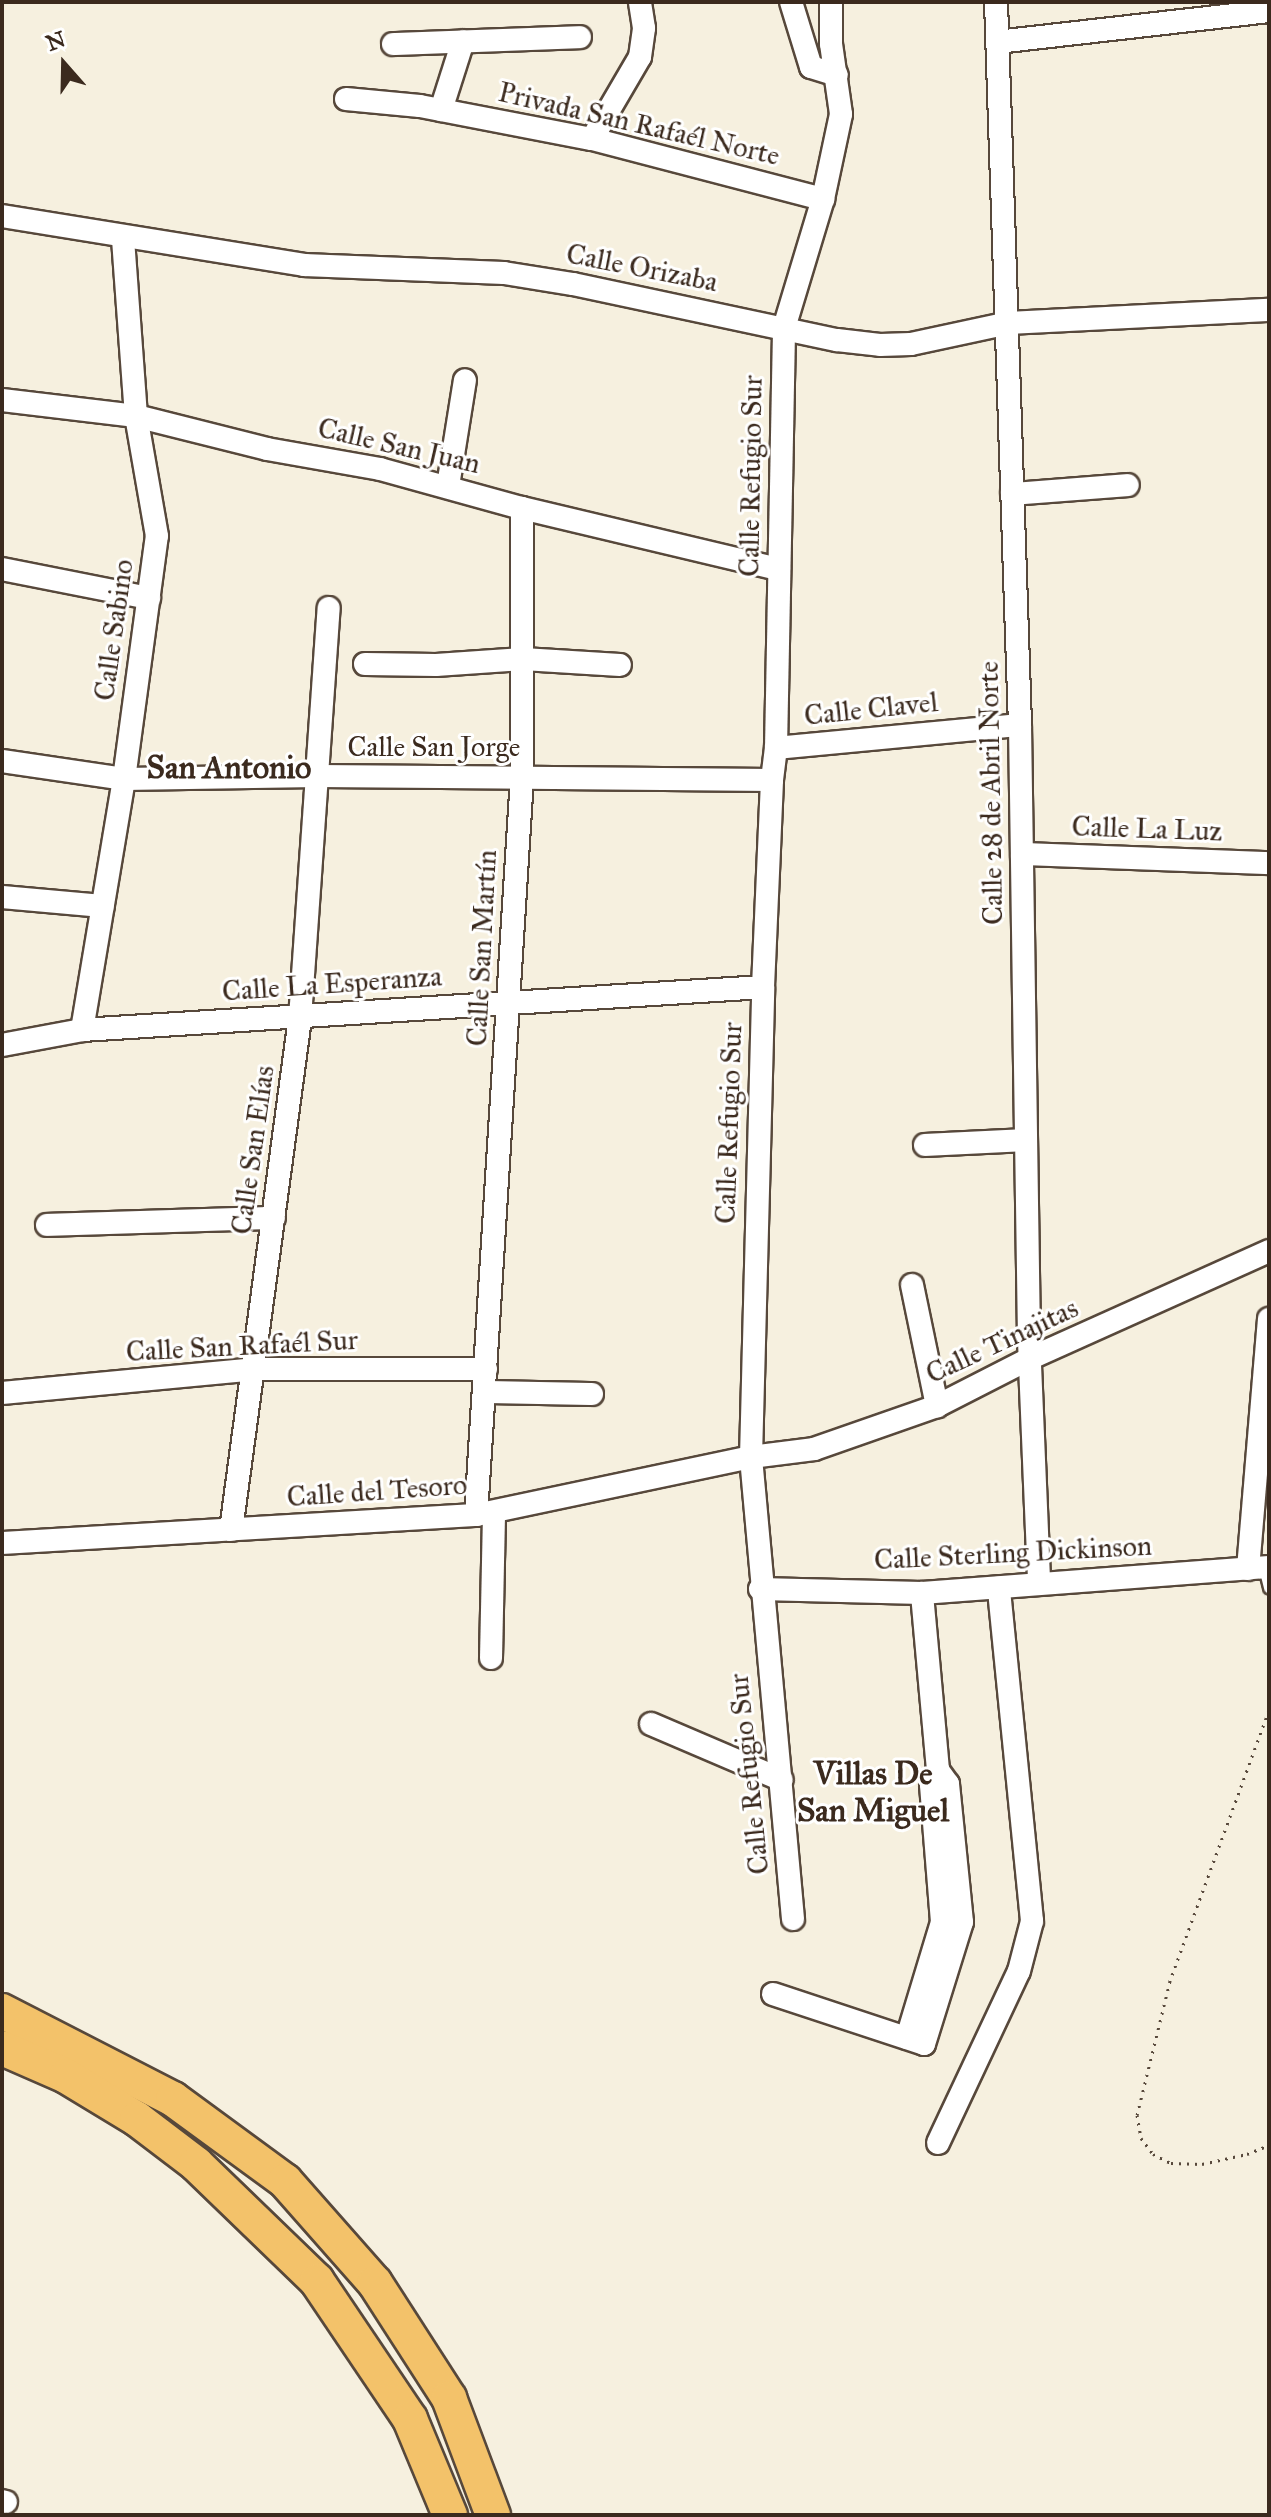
<!DOCTYPE html>
<meta charset="utf-8">
<style>
body{margin:0}
#map{position:relative;width:1271px;height:2517px;overflow:hidden;background:#f6f0df;font-family:"IM FELL Great Primer",serif}
div>[style]{position:absolute}
[style*='--x']{left:calc(var(--x)*1px);top:calc(var(--y)*1px);width:calc(var(--w)*1px);rotate:calc(var(--a)*1deg)}
.path>*{height:3px;margin-top:-1.5px;transform-origin:0;background:repeating-linear-gradient(90deg,#57483b 0 2px,transparent 0 8px)}
.roads{filter:drop-shadow(2px 0 #57483b) drop-shadow(-2px 0 #57483b) drop-shadow(0 2px #57483b) drop-shadow(0 -2px #57483b)}
.lane>*{height:11px;margin:-5.5px;padding:0 5.5px;transform-origin:5.5px;border-radius:5.5px;background:#fff}
.street>*{height:22px;margin:-11px;padding:0 11px;transform-origin:11px;border-radius:11px;background:#fff}
.primary>*{height:34px;margin:-17px;padding:0 17px;transform-origin:17px;border-radius:17px;background:#f3c26a}
span{translate:-50% -50%;white-space:nowrap;text-align:center;line-height:1.15;-webkit-text-stroke:6px #fff;paint-order:stroke}
.street-label{font-size:28px;color:#3b2a1e}
.quarter-label{font-size:32px;color:#3b2a1e;font-weight:700}
.frame{position:absolute;inset:0;border:4px solid #3b2a1e;pointer-events:none}
.north{position:absolute;left:24px;top:24px;width:80px;height:80px;-webkit-text-stroke:6px #fff;paint-order:stroke;rotate:340deg;font-size:22px;font-weight:700;line-height:32px;text-align:center;color:#3b2a1e}
.north::after{content:'';display:block;margin:auto;width:28px;height:36px;background:#3b2a1e;clip-path:polygon(50% 0,100% 100%,50% 72%,0 100%)}
</style>
<div id="map">
<div class="path">
<div style="--x:1269;--y:1710;--w:289;--a:110.1"></div>
<div style="--x:1170;--y:1981;--w:138;--a:103.8"></div>
<div style="--x:1137;--y:2115;--w:23;--a:80"></div>
<div style="--x:1141;--y:2138;--w:20;--a:53"></div>
<div style="--x:1153;--y:2154;--w:20;--a:27"></div>
<div style="--x:1171;--y:2163;--w:31;--a:2"></div>
<div style="--x:1202;--y:2164;--w:46;--a:-12.5"></div>
<div style="--x:1247;--y:2154;--w:24;--a:-22"></div>
</div>
<div class="roads">
<div class="lane">
<div style="--x:1264;--y:1567;--w:21;--a:76"></div>
</div>
<div class="street">
<div style="--x:791;--y:2;--w:68;--a:72.9"></div>
<div style="--x:811;--y:67;--w:27;--a:17"></div>
<div style="--x:996;--y:2;--w:723;--a:88.1"></div>
<div style="--x:1020;--y:725;--w:616;--a:89.16"></div>
<div style="--x:1029;--y:1341;--w:241;--a:87.6"></div>
<div style="--x:997;--y:42;--w:274;--a:-6.5"></div>
<div style="--x:393;--y:44;--w:187;--a:-2.1"></div>
<div style="--x:346;--y:99;--w:74;--a:5.4"></div>
<div style="--x:420;--y:106;--w:175;--a:10.9"></div>
<div style="--x:592;--y:139;--w:239;--a:14.6"></div>
<div style="--x:441;--y:110;--w:72;--a:-72.3"></div>
<div style="--x:592;--y:139;--w:95;--a:-59.7"></div>
<div style="--x:640;--y:57;--w:29;--a:-82"></div>
<div style="--x:644;--y:28;--w:26;--a:-99"></div>
<div style="--x:2;--y:216;--w:306;--a:9.2"></div>
<div style="--x:304;--y:265;--w:200;--a:2.3"></div>
<div style="--x:504;--y:273;--w:70;--a:9.1"></div>
<div style="--x:573;--y:284;--w:270;--a:12"></div>
<div style="--x:837;--y:340;--w:43;--a:6.6"></div>
<div style="--x:880;--y:345;--w:31;--a:-2"></div>
<div style="--x:911;--y:344;--w:100;--a:-12.1"></div>
<div style="--x:1009;--y:323;--w:260;--a:-2.9"></div>
<div style="--x:2;--y:400;--w:135;--a:6.8"></div>
<div style="--x:136;--y:416;--w:135;--a:14.1"></div>
<div style="--x:267;--y:449;--w:115;--a:10"></div>
<div style="--x:380;--y:469;--w:147;--a:15.4"></div>
<div style="--x:522;--y:508;--w:264;--a:13.4"></div>
<div style="--x:448;--y:486;--w:107;--a:-80.9"></div>
<div style="--x:1012;--y:494;--w:116;--a:-4.4"></div>
<div style="--x:2;--y:569;--w:150;--a:11.2"></div>
<div style="--x:365;--y:664;--w:71;--a:0.8"></div>
<div style="--x:436;--y:665;--w:87;--a:-3.9"></div>
<div style="--x:523;--y:659;--w:97;--a:3.5"></div>
<div style="--x:776;--y:748;--w:245;--a:-5.4"></div>
<div style="--x:2;--y:761;--w:123;--a:8.4"></div>
<div style="--x:124;--y:779;--w:194;--a:-0.9"></div>
<div style="--x:318;--y:776;--w:454;--a:0.5"></div>
<div style="--x:1022;--y:854;--w:247;--a:2.1"></div>
<div style="--x:2;--y:897;--w:101;--a:5.1"></div>
<div style="--x:82;--y:1030;--w:254;--a:-80.5"></div>
<div style="--x:124;--y:779;--w:245;--a:-82.3"></div>
<div style="--x:157;--y:536;--w:122;--a:-99.9"></div>
<div style="--x:136;--y:416;--w:179;--a:-94.2"></div>
<div style="--x:2;--y:1045;--w:81;--a:-10.6"></div>
<div style="--x:82;--y:1030;--w:682;--a:-3.61"></div>
<div style="--x:925;--y:1145;--w:101;--a:-2.8"></div>
<div style="--x:47;--y:1225;--w:227;--a:-1.8"></div>
<div style="--x:912;--y:1285;--w:124;--a:78.3"></div>
<div style="--x:486;--y:1392;--w:106;--a:1.1"></div>
<div style="--x:2;--y:1393;--w:253;--a:-5.4"></div>
<div style="--x:254;--y:1369;--w:232;--a:0"></div>
<div style="--x:476;--y:1515;--w:739;--a:-86.43"></div>
<div style="--x:522;--y:777;--w:269;--a:-90"></div>
<div style="--x:231;--y:1530;--w:517;--a:-82.32"></div>
<div style="--x:300;--y:1018;--w:411;--a:-86"></div>
<div style="--x:2;--y:1543;--w:475;--a:-3.4"></div>
<div style="--x:476;--y:1515;--w:281;--a:-11.9"></div>
<div style="--x:751;--y:1457;--w:64;--a:-7.2"></div>
<div style="--x:814;--y:1449;--w:130;--a:-19.3"></div>
<div style="--x:937;--y:1406;--w:106;--a:-27.1"></div>
<div style="--x:1031;--y:1358;--w:261;--a:-24.2"></div>
<div style="--x:1248;--y:1569;--w:251;--a:-85.2"></div>
<div style="--x:760;--y:1589;--w:162;--a:1.4"></div>
<div style="--x:922;--y:1593;--w:348;--a:-4.3"></div>
<div style="--x:491;--y:1658;--w:145;--a:-88.8"></div>
<div style="--x:651;--y:1724;--w:142;--a:23.1"></div>
<div style="--x:793;--y:1919;--w:464;--a:-95.2"></div>
<div style="--x:751;--y:1457;--w:470;--a:-88.5"></div>
<div style="--x:763;--y:987;--w:207;--a:-87.5"></div>
<div style="--x:772;--y:780;--w:32;--a:-83"></div>
<div style="--x:776;--y:748;--w:420;--a:-88.9"></div>
<div style="--x:784;--y:328;--w:135;--a:-73.2"></div>
<div style="--x:823;--y:199;--w:87;--a:-78"></div>
<div style="--x:841;--y:114;--w:71;--a:-98.1"></div>
<div style="--x:831;--y:44;--w:42;--a:-90"></div>
<div style="--x:773;--y:1994;--w:159;--a:18.3"></div>
<div style="--x:924;--y:2044;--w:128;--a:-72.7"></div>
<div style="--x:962;--y:1922;--w:139;--a:-95.8"></div>
<div style="--x:948;--y:1784;--w:17;--a:-126"></div>
<div style="--x:938;--y:1770;--w:178;--a:-95.2"></div>
<div style="--x:907;--y:2038;--w:121;--a:-73.2"></div>
<div style="--x:942;--y:1922;--w:138;--a:-94.6"></div>
<div style="--x:931;--y:1784;--w:16;--a:-63"></div>
<div style="--x:938;--y:2143;--w:190;--a:-64.8"></div>
<div style="--x:1019;--y:1971;--w:52;--a:-75.4"></div>
<div style="--x:1032;--y:1921;--w:335;--a:-95.7"></div>
<div style="--x:2;--y:2501;--w:4;--a:14"></div>
</div>
<div class="primary">
<div style="--x:2;--y:2011;--w:192;--a:27.2"></div>
<div style="--x:173;--y:2099;--w:139;--a:36.2"></div>
<div style="--x:285;--y:2181;--w:136;--a:48.6"></div>
<div style="--x:375;--y:2283;--w:137;--a:57.2"></div>
<div style="--x:449;--y:2398;--w:125;--a:69.4"></div>
<div style="--x:2;--y:2048;--w:70;--a:23.6"></div>
<div style="--x:66;--y:2076;--w:83;--a:31.2"></div>
<div style="--x:137;--y:2119;--w:74;--a:37.3"></div>
<div style="--x:196;--y:2164;--w:168;--a:44"></div>
<div style="--x:317;--y:2281;--w:166;--a:56"></div>
<div style="--x:410;--y:2419;--w:104;--a:67.4"></div>
</div>
</div>
<div class="street-label">
<span style="left:639px;top:124px;rotate:13deg">Privada San Rafaél Norte</span>
<span style="left:642px;top:268px;rotate:11deg">Calle Orizaba</span>
<span style="left:399px;top:446px;rotate:13deg">Calle San Juan</span>
<span style="left:751px;top:476px;rotate:-89deg">Calle Refugio Sur</span>
<span style="left:114px;top:630px;rotate:-82deg">Calle Sabino</span>
<span style="left:871px;top:709px;rotate:-6deg">Calle Clavel</span>
<span style="left:434px;top:747px">Calle San Jorge</span>
<span style="left:991px;top:793px;rotate:-91deg">Calle 28 de Abril Norte</span>
<span style="left:1147px;top:829px;rotate:2deg">Calle La Luz</span>
<span style="left:482px;top:948px;rotate:-87deg">Calle San Martín</span>
<span style="left:332px;top:984px;rotate:-4deg">Calle La Esperanza</span>
<span style="left:729px;top:1123px;rotate:-88deg">Calle Refugio Sur</span>
<span style="left:253px;top:1150px;rotate:-82deg">Calle San Elías</span>
<span style="left:1002px;top:1341px;rotate:-25deg">Calle Tinajitas</span>
<span style="left:242px;top:1346px;rotate:-3deg">Calle San Rafaél Sur</span>
<span style="left:377px;top:1491px;rotate:-4deg">Calle del Tesoro</span>
<span style="left:1013px;top:1553px;rotate:-3deg">Calle Sterling Dickinson</span>
<span style="left:749px;top:1774px;rotate:-96deg">Calle Refugio Sur</span>
</div>
<div class="quarter-label">
<span style="left:229px;top:768px">San Antonio</span>
<span style="left:873px;top:1793px">Villas De<br>San Miguel</span>
</div>
<div class="frame"></div>
<div class="north">N</div>
</div>
